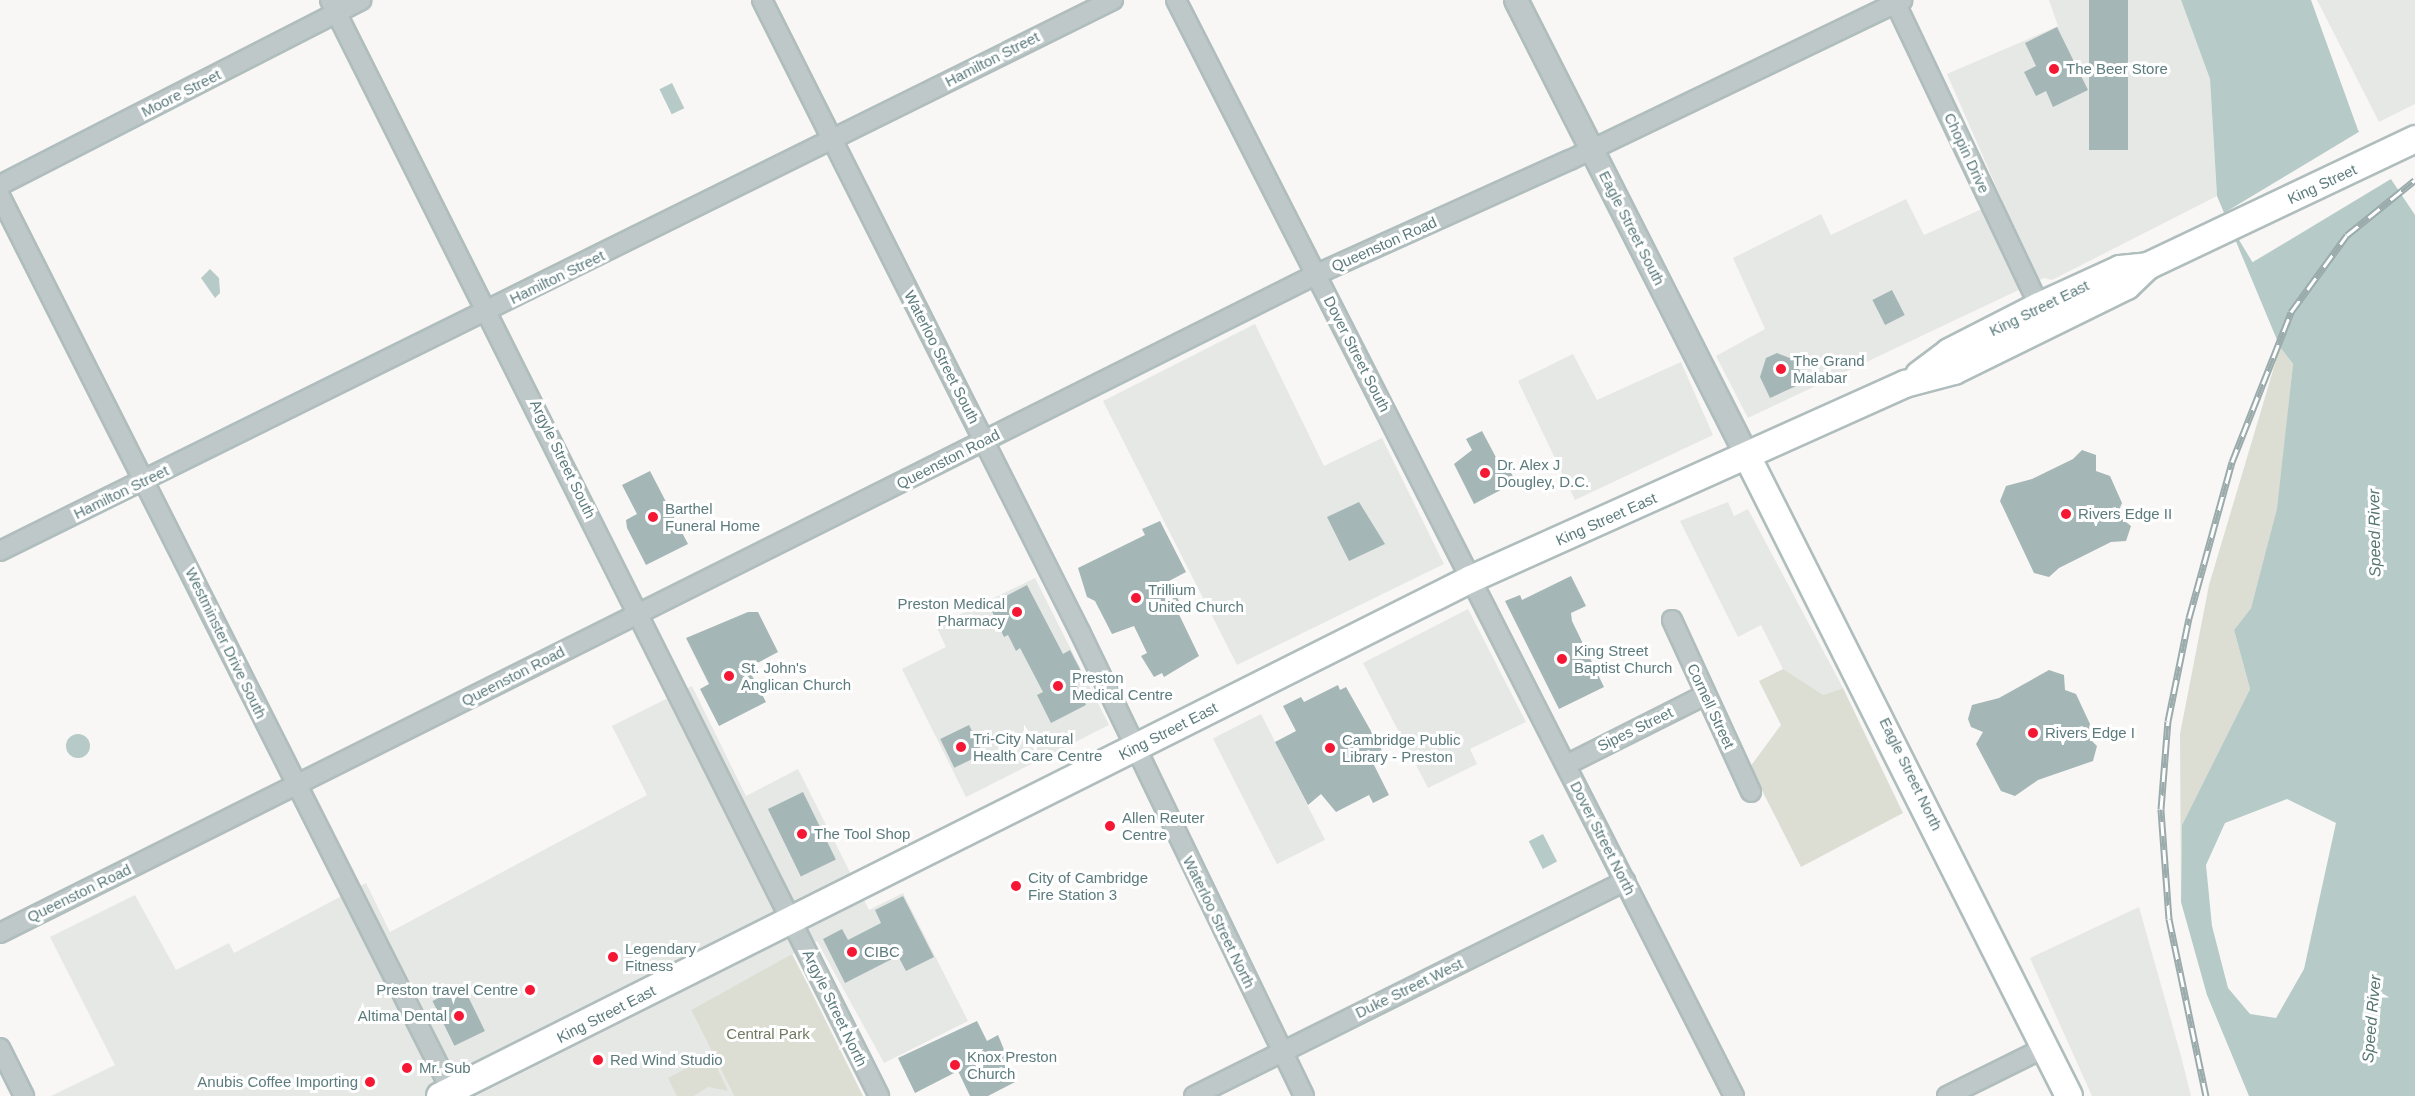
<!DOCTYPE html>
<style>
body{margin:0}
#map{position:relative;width:2415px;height:1096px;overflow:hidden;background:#f8f7f5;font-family:Helvetica,sans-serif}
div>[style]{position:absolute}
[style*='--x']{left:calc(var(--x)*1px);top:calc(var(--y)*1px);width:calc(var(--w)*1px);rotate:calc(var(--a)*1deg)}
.built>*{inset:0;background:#e6e8e6;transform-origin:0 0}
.green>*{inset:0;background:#dcded4}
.water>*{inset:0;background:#b6cac8;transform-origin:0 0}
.round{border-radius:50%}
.pier>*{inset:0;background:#f8f7f5;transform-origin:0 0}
.building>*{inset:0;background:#a4b6b6;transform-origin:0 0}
.roads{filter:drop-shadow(2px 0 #b0bdbd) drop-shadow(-2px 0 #b0bdbd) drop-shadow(0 2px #b0bdbd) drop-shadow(0 -2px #b0bdbd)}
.minor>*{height:18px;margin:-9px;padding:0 9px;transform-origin:9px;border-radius:9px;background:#bec8c8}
.tertiary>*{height:22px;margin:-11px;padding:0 11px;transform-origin:11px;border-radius:11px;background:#bec8c8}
.secondary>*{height:26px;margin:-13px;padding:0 13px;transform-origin:13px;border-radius:13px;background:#fff}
.rail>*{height:7px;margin-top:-3.5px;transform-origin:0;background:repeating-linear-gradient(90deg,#fff 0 14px,#9babac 0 28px);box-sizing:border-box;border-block:2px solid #9babac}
.dots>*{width:16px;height:16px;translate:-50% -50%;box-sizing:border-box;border:3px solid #fff;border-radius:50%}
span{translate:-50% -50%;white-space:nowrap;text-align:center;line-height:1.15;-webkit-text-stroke:6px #fff;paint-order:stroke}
.street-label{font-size:15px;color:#5c7b7d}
.poi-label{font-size:15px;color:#5c7b7d}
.left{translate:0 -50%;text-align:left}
.right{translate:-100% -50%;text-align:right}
.park-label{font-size:15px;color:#6f7a60}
.water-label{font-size:16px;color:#567673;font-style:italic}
</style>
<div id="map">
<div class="built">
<div style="clip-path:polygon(2049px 0,2181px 0,2210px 79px,2217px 196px,2052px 280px,2044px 278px,1748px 418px,1716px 356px,1765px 329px,1733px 258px,1821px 214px,1831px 235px,1906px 199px,1924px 235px,2002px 200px,1947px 74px,2058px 26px)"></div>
<div style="clip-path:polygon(2317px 0,2415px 0,2415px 104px,2379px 122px)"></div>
<div style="clip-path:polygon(1255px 324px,1324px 466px,1382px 438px,1444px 564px,1237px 665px,1103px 401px)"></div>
<div style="clip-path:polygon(1573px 354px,1597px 400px,1681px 362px,1713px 435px,1575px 500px,1518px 381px)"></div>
<div style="clip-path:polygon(1728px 502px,1734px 516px,1748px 509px,1843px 688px,1823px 695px,1805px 688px,1783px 669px,1761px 625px,1738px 637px,1680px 521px)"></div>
<div style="clip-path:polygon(1035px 578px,1109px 725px,966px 797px,902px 669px,946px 647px,936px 626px)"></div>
<div style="clip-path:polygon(1468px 609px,1526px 722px,1470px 749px,1477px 764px,1428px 788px,1363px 663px)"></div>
<div style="clip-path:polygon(692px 686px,746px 796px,798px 769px,869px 910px,903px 893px,968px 1021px,884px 1063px,817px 941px,691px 1010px,734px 1096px,51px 1096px,115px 1065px,50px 937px,135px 895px,176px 970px,229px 943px,234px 953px,366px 883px,390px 932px,647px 795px,612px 726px)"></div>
<div style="left:1261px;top:714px;width:141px;height:54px;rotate:63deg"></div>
<div style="clip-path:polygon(2139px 907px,2181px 1056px,2191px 1096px,2092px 1096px,2030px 958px)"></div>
</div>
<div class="green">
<div style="clip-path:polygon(2280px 347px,2293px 364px,2278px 509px,2251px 608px,2234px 630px,2250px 689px,2182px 825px,2181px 902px,2180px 734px,2209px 585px)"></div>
<div style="clip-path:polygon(1783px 669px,1823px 695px,1843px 688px,1903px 813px,1801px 867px,1750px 767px,1781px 725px,1759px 681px)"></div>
<div style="clip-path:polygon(792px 954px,808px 985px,863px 1096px,734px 1096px,691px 1010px)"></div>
<div style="clip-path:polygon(711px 1055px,728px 1091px,708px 1087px,694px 1096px,677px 1096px,668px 1078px)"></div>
</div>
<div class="water">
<div style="clip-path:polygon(evenodd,2181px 0,2311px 0,2358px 130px,2415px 215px,2415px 1096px,2249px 1096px,2207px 995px,2181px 902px,2182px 825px,2250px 689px,2234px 630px,2251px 608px,2277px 509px,2293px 364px,2280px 347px,2217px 196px,2210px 79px,2181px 0,2287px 799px,2336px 823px,2304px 969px,2276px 1018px,2250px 1014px,2228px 988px,2212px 926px,2206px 865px,2225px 823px,2287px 799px)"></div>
<div style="left:672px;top:83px;width:28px;height:14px;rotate:64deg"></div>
<div style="clip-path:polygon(210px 269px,219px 278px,220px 293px,215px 298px,201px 278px)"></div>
<div class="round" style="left:66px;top:734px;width:24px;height:24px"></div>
<div style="left:1543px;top:834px;width:31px;height:16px;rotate:63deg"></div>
</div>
<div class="pier">
<div style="left:2362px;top:130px;width:57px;height:162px;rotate:59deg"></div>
</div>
<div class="building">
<div style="left:2089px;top:0;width:39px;height:150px"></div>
<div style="clip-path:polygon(2057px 27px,2088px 90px,2053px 107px,2046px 91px,2036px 96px,2024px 72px,2036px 66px,2025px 43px)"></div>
<div style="left:1892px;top:290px;width:28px;height:22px;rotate:63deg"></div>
<div style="clip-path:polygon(1777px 353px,1795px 360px,1805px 382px,1770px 398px,1760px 377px,1766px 358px)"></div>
<div style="clip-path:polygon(1482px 431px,1499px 463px,1504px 460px,1516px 482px,1474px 504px,1454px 464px,1472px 450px,1466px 439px)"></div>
<div style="clip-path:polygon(2082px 450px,2096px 455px,2096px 471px,2110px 476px,2122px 503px,2117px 515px,2131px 526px,2126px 541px,2111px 542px,2059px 568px,2049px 577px,2034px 573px,2000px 501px,2006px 486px,2032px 479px,2073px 459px)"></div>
<div style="clip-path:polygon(650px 471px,688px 544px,646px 565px,627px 528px,626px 520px,637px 514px,622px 485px)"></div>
<div style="clip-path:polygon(1359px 502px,1385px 544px,1349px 561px,1327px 517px)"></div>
<div style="clip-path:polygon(1160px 521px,1186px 572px,1169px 581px,1179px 601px,1174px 604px,1199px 656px,1164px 677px,1162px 673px,1154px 677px,1141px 656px,1147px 653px,1134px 626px,1112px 634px,1095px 601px,1087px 597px,1078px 568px,1145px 535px,1142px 529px)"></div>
<div style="clip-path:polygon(1571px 576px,1586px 606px,1571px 613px,1572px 621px,1604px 687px,1559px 709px,1505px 601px,1520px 595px,1522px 600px)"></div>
<div style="clip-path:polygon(1027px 585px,1063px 654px,1070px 650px,1083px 675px,1074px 680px,1086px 705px,1051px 723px,1037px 695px,1043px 692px,1020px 648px,1016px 651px,1008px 635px,1004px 637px,989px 605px)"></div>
<div style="clip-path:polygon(748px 612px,758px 612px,778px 652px,748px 668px,766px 702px,719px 726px,700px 689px,709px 684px,686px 638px)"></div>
<div style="clip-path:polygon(2049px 670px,2064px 675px,2065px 690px,2076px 694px,2090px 724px,2087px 736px,2097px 746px,2093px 761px,2038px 780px,2015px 796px,2001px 791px,1976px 744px,1983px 732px,1971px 727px,1968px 719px,1972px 705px,1999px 698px)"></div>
<div style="clip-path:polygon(1338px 685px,1340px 690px,1346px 687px,1384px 754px,1372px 761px,1389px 795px,1373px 803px,1369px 795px,1336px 812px,1321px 794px,1308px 805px,1275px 742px,1296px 731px,1283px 706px,1301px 697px,1304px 702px)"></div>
<div style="left:969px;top:725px;width:32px;height:32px;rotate:64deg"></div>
<div style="left:803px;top:792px;width:75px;height:39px;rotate:64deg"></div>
<div style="clip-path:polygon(903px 896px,934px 957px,906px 971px,898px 956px,845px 983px,823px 939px,842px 929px,848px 940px,881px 923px,875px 910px)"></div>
<div style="left:463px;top:986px;width:50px;height:34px;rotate:64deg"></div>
<div style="clip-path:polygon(977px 1021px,987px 1041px,998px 1035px,1017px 1081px,988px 1096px,970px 1096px,958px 1071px,915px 1093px,898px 1058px)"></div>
</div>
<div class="roads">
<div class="minor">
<div style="--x:330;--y:0;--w:1226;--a:63.39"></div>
<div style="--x:762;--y:0;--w:707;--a:63.29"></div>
<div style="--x:1080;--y:632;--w:515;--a:64.23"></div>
<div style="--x:1176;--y:0;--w:1230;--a:63.02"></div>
<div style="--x:1894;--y:0;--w:339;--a:64.6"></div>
<div style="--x:0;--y:185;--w:406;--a:-27.1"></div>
<div style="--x:0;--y:196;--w:1008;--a:63.23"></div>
<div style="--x:0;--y:551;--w:1242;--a:-26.34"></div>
<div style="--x:1672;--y:620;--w:189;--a:65.3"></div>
<div style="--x:1566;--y:765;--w:156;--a:-26.7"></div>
<div style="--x:0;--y:933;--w:1473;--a:-26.58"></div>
<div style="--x:1317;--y:274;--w:277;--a:-24.3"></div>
<div style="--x:1570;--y:160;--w:369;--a:-25.7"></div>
<div style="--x:0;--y:1048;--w:54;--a:63.4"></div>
<div style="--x:1194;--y:1096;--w:482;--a:-26.5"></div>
<div style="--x:1947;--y:1096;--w:110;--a:-26.3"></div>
</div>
<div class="tertiary">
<div style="--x:1516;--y:0;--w:511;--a:63.13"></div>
</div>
<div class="secondary">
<div style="--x:1919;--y:375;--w:38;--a:-37"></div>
<div style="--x:1949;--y:352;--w:101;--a:-27.1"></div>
<div style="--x:2039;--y:306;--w:89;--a:-24.6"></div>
<div style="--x:2120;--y:269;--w:28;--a:-6"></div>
<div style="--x:2148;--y:266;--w:296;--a:-25.4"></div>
<div style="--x:1747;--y:456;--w:716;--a:63.29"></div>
<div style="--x:440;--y:1096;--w:1153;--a:-26.63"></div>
<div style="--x:1471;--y:579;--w:476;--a:-24.2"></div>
<div style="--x:1905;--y:384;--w:51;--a:-14.9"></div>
<div style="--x:1954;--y:371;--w:193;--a:-26.2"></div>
<div style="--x:2127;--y:286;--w:29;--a:-44"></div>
</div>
</div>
<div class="rail">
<div style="--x:2206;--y:1096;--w:181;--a:-101.8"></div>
<div style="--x:2169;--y:919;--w:110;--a:-94.2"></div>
<div style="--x:2161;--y:809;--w:88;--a:-85.5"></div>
<div style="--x:2168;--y:721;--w:105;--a:-78.5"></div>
<div style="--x:2189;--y:618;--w:162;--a:-74.6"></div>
<div style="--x:2232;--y:462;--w:161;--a:-68.5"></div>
<div style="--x:2291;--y:312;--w:95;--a:-54"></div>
<div style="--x:2347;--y:235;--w:87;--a:-39"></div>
</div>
<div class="dots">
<div style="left:2054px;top:69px;background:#f51835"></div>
<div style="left:1781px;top:369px;background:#f51835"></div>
<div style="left:1485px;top:473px;background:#f51835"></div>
<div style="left:2066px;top:514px;background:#f51835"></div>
<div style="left:653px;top:517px;background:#f51835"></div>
<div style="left:1136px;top:598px;background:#f51835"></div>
<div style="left:1017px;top:612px;background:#f51835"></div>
<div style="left:1562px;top:659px;background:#f51835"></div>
<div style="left:729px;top:676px;background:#f51835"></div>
<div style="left:1058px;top:686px;background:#f51835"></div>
<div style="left:2033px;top:733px;background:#f51835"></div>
<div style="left:961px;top:747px;background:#f51835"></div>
<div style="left:1330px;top:748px;background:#f51835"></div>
<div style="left:1110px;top:826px;background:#f51835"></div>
<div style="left:802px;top:834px;background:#f51835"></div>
<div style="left:1016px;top:886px;background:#f51835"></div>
<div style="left:852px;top:952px;background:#f51835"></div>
<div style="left:613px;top:957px;background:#f51835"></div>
<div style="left:530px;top:990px;background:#f51835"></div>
<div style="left:459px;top:1016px;background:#f51835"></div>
<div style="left:598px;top:1060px;background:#f51835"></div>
<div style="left:955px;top:1065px;background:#f51835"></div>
<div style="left:407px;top:1068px;background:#f51835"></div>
<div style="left:370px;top:1082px;background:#f51835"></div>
</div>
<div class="street-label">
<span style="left:992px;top:59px;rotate:-27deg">Hamilton Street</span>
<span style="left:181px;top:93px;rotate:-27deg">Moore Street</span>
<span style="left:1967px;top:153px;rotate:65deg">Chopin Drive</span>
<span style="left:2322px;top:184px;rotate:-25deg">King Street</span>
<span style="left:1632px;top:228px;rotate:63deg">Eagle Street South</span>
<span style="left:1384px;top:244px;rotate:-24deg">Queenston Road</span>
<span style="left:557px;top:277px;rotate:-26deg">Hamilton Street</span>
<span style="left:2039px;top:308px;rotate:-26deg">King Street East</span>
<span style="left:1357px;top:354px;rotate:63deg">Dover Street South</span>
<span style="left:942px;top:357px;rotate:63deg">Waterloo Street South</span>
<span style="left:563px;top:459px;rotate:64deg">Argyle Street South</span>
<span style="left:948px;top:459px;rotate:-27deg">Queenston Road</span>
<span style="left:121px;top:492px;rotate:-26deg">Hamilton Street</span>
<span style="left:1606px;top:519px;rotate:-24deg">King Street East</span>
<span style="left:226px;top:643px;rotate:64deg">Westminster Drive South</span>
<span style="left:513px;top:676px;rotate:-27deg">Queenston Road</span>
<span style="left:1711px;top:706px;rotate:65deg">Cornell Street</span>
<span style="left:1635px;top:729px;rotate:-26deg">Sipes Street</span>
<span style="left:1168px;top:731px;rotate:-27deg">King Street East</span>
<span style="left:1911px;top:774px;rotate:64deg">Eagle Street North</span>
<span style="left:1603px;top:838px;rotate:63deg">Dover Street North</span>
<span style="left:79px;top:893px;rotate:-26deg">Queenston Road</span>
<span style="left:1219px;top:922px;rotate:64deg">Waterloo Street North</span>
<span style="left:1409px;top:988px;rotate:-26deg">Duke Street West</span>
<span style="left:835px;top:1008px;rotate:64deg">Argyle Street North</span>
<span style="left:606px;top:1014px;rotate:-27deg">King Street East</span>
</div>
<div class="poi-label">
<span class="left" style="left:2066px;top:69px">The Beer Store</span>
<span class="left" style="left:1793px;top:369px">The Grand<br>Malabar</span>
<span class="left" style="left:1497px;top:473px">Dr. Alex J<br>Dougley, D.C.</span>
<span class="left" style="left:665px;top:517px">Barthel<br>Funeral Home</span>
<span class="left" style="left:2078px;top:514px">Rivers Edge II</span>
<span class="left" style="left:1148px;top:598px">Trillium<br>United Church</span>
<span class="right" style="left:1005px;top:612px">Preston Medical<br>Pharmacy</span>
<span class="left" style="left:1574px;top:659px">King Street<br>Baptist Church</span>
<span class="left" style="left:741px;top:676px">St. John's<br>Anglican Church</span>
<span class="left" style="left:1072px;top:686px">Preston<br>Medical Centre</span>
<span class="left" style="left:2045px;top:733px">Rivers Edge I</span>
<span class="left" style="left:973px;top:747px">Tri-City Natural<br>Health Care Centre</span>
<span class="left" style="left:1342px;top:748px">Cambridge Public<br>Library - Preston</span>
<span class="left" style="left:1122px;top:826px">Allen Reuter<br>Centre</span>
<span class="left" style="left:814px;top:834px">The Tool Shop</span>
<span class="left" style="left:1028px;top:886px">City of Cambridge<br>Fire Station 3</span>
<span class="left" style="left:625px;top:957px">Legendary<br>Fitness</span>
<span class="left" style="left:864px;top:952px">CIBC</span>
<span class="right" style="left:518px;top:990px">Preston travel Centre</span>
<span class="right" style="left:447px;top:1016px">Altima Dental</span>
<span class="left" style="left:967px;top:1065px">Knox Preston<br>Church</span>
<span class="left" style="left:610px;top:1060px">Red Wind Studio</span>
<span class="left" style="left:419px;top:1068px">Mr. Sub</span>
<span class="right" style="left:358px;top:1082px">Anubis Coffee Importing</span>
</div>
<div class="park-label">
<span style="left:768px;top:1034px">Central Park</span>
</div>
<div class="water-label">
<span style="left:2375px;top:533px;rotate:-91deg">Speed River</span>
<span style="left:2372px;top:1019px;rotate:-85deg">Speed River</span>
</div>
</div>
